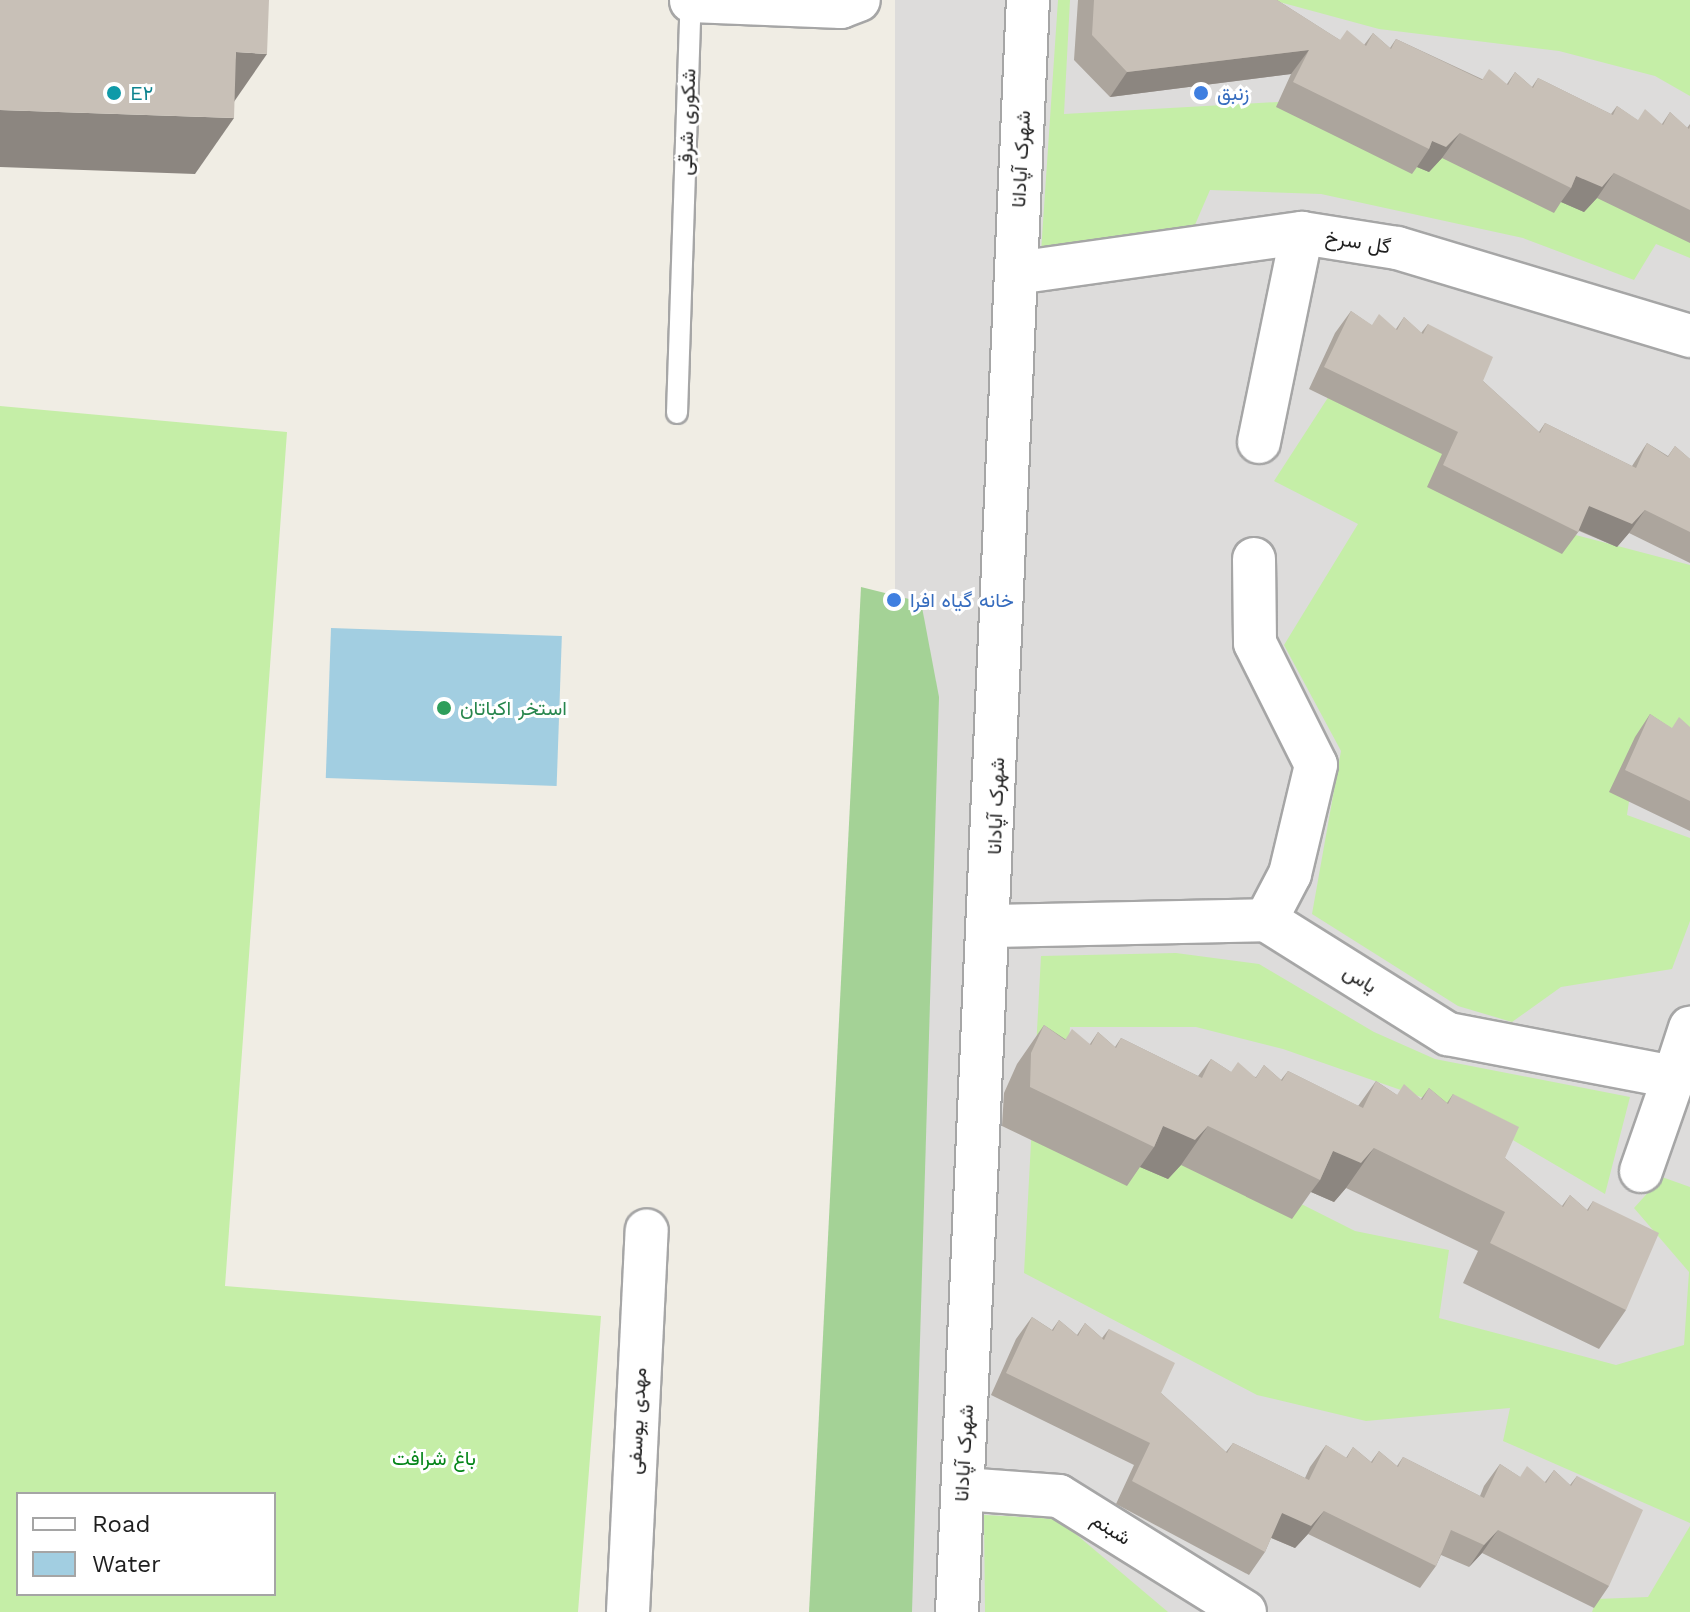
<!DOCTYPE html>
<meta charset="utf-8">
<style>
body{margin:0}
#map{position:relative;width:1690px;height:1612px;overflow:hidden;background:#f0ede4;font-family:"Work Sans",Vazirmatn,sans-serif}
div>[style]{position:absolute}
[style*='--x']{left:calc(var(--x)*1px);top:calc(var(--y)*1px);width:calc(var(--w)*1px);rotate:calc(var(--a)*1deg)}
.residential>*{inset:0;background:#dddcdb;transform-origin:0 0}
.grass>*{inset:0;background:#c5eea7}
.forest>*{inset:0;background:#a4d296}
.water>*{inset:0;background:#a2cee1;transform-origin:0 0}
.roads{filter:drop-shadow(2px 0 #a6a6a6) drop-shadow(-2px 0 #a6a6a6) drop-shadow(0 2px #a6a6a6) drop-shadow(0 -2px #a6a6a6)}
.service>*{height:20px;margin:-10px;padding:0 10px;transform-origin:10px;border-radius:10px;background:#fff}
.minor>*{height:42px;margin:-21px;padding:0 21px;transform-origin:21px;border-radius:21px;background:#fff}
.wall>*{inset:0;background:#aca59d}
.shaded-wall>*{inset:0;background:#8c8680}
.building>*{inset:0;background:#c8c0b7}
.dots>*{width:22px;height:22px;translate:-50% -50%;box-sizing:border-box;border:4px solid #fff;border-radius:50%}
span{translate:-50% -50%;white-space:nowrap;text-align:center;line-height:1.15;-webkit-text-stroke:6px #fff;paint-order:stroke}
.culture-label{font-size:20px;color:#0d838f}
.left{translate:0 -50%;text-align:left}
.shop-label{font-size:20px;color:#366cbe}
.street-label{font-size:20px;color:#1f1f1f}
.leisure-label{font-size:20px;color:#27864d}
.park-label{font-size:20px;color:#048518}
.legend{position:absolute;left:16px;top:1492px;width:260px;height:104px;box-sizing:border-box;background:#fff;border:2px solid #a5a5a5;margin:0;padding:10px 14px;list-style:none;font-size:24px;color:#1f1f1f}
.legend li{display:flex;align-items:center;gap:16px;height:40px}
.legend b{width:40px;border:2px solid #a5a5a5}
</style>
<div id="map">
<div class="residential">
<div style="left:895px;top:0;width:795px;height:1614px"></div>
</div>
<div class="grass">
<div style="clip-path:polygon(1058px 0,1070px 0,1064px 114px,1278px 102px,1382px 147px,1654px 194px,1690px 235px,1690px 258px,1656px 244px,1634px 280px,1523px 238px,1321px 194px,1210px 190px,1194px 227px,1041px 252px)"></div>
<div style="clip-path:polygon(1272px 0,1690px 0,1690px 96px,1655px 76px,1559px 51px,1379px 29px)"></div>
<div style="clip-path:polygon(1340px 379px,1549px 528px,1690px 565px,1690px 741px,1638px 740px,1627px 815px,1690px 838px,1690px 921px,1672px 969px,1561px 987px,1512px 1022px,1458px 1006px,1312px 914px,1341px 751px,1284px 645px,1358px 524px,1274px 481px)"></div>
<div style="clip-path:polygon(evenodd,0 406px,287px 432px,225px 1286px,601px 1316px,578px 1612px,0 1612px,0 406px,18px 1494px,274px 1494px,274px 1594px,18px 1594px,18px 1494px)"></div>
<div style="clip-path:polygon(1176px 953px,1259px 964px,1374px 1032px,1435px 1059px,1630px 1097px,1605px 1194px,1467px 1113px,1283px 1049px,1196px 1027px,1070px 1027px,1062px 1133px,1196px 1151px,1355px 1231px,1449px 1250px,1439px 1318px,1616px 1365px,1684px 1345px,1689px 1272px,1634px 1208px,1662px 1177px,1690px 1187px,1690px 1523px,1503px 1441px,1510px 1408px,1366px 1421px,1257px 1395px,1024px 1273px,1041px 956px)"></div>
<div style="clip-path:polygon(984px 1515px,1058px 1519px,1168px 1612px,985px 1612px)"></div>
<div style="clip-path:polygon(1690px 1526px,1690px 1612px,1592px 1612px,1597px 1599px,1648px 1597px)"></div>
</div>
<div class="forest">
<div style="clip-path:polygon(861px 587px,921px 602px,939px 697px,912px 1612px,809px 1612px)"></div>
</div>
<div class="water">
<div style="left:331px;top:628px;width:231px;height:150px;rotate:2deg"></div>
</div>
<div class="roads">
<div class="service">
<div style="--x:677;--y:413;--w:412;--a:-88.1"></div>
</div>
<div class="minor">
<div style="--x:691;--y:1;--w:150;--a:2.3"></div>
<div style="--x:841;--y:7;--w:19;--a:-21"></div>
<div style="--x:1016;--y:273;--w:289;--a:-8"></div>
<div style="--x:1302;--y:233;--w:96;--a:9"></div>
<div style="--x:1397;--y:248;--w:306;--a:16.7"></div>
<div style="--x:1259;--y:442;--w:213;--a:-78.4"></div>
<div style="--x:1254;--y:559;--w:84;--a:89.3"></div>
<div style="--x:1255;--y:643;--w:136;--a:63.4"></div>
<div style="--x:1316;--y:765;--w:112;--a:103.4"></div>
<div style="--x:1290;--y:874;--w:52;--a:117.6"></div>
<div style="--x:991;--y:926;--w:275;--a:-1.2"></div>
<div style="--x:1266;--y:920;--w:215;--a:32.1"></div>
<div style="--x:1448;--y:1034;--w:230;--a:10.8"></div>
<div style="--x:1674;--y:1077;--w:52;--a:-71.9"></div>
<div style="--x:1641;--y:1171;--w:100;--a:-70.7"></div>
<div style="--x:963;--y:1489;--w:96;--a:4.2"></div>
<div style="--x:1059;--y:1496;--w:219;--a:31.9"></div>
<div style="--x:628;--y:1612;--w:382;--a:-87.2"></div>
<div style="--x:957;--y:1612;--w:1614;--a:-87.48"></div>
</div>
</div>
<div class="wall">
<div style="clip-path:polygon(1078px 0,1277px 0,1340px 40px,1364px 45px,1373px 33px,1390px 48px,1396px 39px,1482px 79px,1507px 84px,1515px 72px,1532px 87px,1538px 78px,1611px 114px,1617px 106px,1637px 120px,1662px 124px,1670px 112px,1687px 128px,1690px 124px,1690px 243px,1597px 198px,1584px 212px,1561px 202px,1554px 213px,1442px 158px,1429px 172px,1417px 167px,1412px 174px,1276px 107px,1291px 74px,1110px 97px,1074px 60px)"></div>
<div style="clip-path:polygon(1351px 311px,1371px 325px,1396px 329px,1404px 317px,1421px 333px,1428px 324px,1483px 381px,1539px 432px,1545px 423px,1632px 466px,1647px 443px,1668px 456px,1675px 446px,1690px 459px,1690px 563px,1629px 533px,1617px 547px,1579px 531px,1562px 554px,1427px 487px,1442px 454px,1309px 389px,1335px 333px)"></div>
<div style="clip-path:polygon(1650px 714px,1671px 728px,1690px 727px,1690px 831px,1609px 792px,1635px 737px)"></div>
<div style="clip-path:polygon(1044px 1025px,1065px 1039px,1090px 1044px,1098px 1032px,1115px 1047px,1121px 1038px,1198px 1076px,1211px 1059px,1231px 1072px,1256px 1077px,1264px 1065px,1281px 1080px,1288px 1071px,1358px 1106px,1376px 1081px,1397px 1095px,1421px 1099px,1429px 1088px,1447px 1103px,1453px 1094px,1505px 1158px,1562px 1206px,1570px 1195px,1587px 1210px,1593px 1201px,1626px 1310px,1599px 1349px,1463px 1283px,1478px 1251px,1346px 1188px,1334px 1202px,1311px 1192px,1292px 1219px,1181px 1165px,1168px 1179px,1140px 1167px,1127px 1186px,1002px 1126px,1004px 1093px,1017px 1064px)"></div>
<div style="clip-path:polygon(1032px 1317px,1052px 1330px,1059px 1320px,1077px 1335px,1085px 1323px,1102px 1338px,1109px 1329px,1161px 1393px,1226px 1452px,1233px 1443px,1305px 1478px,1310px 1467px,1326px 1445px,1346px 1458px,1353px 1447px,1371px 1462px,1379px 1451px,1397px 1466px,1403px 1457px,1480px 1496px,1484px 1486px,1500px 1464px,1520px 1477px,1545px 1482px,1554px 1470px,1570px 1485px,1577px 1476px,1609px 1586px,1594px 1608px,1482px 1553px,1469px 1567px,1441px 1555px,1436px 1566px,1420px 1588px,1308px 1534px,1295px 1548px,1271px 1538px,1265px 1552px,1249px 1575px,1116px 1504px,1134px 1465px,991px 1395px,1016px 1339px)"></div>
</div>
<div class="shaded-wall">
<div style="clip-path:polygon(1309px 50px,1291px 74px,1110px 97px,1127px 72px)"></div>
<div style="clip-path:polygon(236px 52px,267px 54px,229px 109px)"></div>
<div style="clip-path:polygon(0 110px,234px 118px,195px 174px,0 167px)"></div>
<div style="clip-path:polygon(1460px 133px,1442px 158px,1429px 172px,1417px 167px,1429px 149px,1432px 141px)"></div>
<div style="clip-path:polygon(1614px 173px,1597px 198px,1584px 212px,1561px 202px,1571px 188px,1576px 176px)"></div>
<div style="clip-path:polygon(1589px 506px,1645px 510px,1629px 533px,1617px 547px,1574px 528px)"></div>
<div style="clip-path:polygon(1163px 1126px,1208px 1126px,1181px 1165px,1168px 1179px,1140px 1167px,1154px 1147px)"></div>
<div style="clip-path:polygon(1374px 1148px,1346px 1188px,1334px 1202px,1311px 1192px,1320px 1180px,1333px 1151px)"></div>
<div style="clip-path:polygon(1324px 1511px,1308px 1534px,1295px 1548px,1267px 1536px,1282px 1513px)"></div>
<div style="clip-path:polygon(1498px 1530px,1482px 1553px,1469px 1567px,1484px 1545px)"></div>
</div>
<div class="building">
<div style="clip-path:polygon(0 0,269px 0,267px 54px,236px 52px,234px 118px,0 110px)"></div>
<div style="clip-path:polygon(1094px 0,1277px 0,1340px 40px,1347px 30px,1366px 46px,1373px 33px,1391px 49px,1396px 39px,1482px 80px,1489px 69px,1508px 85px,1515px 72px,1533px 88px,1538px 78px,1613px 115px,1617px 106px,1638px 120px,1645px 109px,1663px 125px,1670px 112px,1689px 129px,1690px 126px,1690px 210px,1614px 173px,1602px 187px,1576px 176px,1571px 188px,1460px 133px,1446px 147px,1432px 141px,1429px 149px,1293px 82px,1309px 50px,1127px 72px,1092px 35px)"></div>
<div style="clip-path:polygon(1351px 311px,1372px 325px,1379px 314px,1397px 330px,1404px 317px,1423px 334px,1428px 324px,1493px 357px,1483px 381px,1540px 433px,1545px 423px,1636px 468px,1647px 443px,1668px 457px,1675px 446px,1690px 459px,1690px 532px,1645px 510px,1632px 524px,1589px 506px,1578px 532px,1443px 465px,1458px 432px,1324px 367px)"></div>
<div style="clip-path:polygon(1650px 714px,1672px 728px,1679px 717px,1690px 727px,1690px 801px,1625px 770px)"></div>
<div style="clip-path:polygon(1044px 1025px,1065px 1040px,1072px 1029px,1091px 1045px,1098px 1032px,1116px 1048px,1121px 1038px,1202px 1078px,1211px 1059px,1231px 1072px,1238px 1062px,1256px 1078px,1264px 1065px,1282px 1081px,1288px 1071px,1363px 1108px,1376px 1081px,1397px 1095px,1404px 1084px,1422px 1100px,1429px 1088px,1448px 1104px,1453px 1094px,1519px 1127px,1505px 1158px,1563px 1207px,1570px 1195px,1588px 1211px,1593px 1201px,1659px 1233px,1626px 1310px,1490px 1243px,1505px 1212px,1374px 1148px,1361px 1163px,1333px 1151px,1320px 1180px,1208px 1126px,1195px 1140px,1163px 1126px,1154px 1147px,1030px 1087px,1031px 1053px)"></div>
<div style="clip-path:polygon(1032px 1317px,1053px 1331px,1059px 1320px,1078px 1336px,1085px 1323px,1104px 1340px,1109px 1329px,1175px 1363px,1161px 1393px,1227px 1453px,1233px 1443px,1309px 1480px,1326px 1445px,1347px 1458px,1353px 1447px,1372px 1463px,1379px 1451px,1398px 1467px,1403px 1457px,1484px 1498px,1500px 1464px,1520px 1477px,1527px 1466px,1546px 1483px,1554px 1470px,1571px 1486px,1577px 1476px,1643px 1510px,1609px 1586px,1498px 1530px,1484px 1545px,1451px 1530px,1436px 1566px,1324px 1511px,1311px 1526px,1282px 1513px,1265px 1552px,1132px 1481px,1150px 1443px,1006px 1373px)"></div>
</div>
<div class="dots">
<div style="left:114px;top:93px;background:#0f9aa8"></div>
<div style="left:1201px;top:93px;background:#3f7fe0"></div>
<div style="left:894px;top:600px;background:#3f7fe0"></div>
<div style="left:444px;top:708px;background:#2e9e5b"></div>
</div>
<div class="culture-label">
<span class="left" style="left:130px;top:93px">E۲</span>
</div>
<div class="shop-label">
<span class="left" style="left:1217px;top:93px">زنبق</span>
<span class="left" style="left:910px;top:600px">خانه گیاه افرا</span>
</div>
<div class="street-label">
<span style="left:687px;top:122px;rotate:-88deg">شکوری شرقی</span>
<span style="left:1021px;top:159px;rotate:-87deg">شهرک آپادانا</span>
<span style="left:1358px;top:242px;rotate:9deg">گل سرخ</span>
<span style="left:996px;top:806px;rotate:-88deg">شهرک آپادانا</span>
<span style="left:1360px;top:979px;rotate:32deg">یاس</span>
<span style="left:637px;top:1421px;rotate:-87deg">مهدی یوسفی</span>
<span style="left:964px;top:1453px;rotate:-87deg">شهرک آپادانا</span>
<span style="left:1111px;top:1529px;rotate:32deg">شبنم</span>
</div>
<div class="leisure-label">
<span class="left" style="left:460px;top:708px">استخر اکباتان</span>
</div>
<div class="park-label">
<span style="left:434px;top:1458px">باغ شرافت</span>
</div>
<ul class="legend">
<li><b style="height:10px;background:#fff"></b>Road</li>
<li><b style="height:22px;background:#a2cee1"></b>Water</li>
</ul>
</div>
